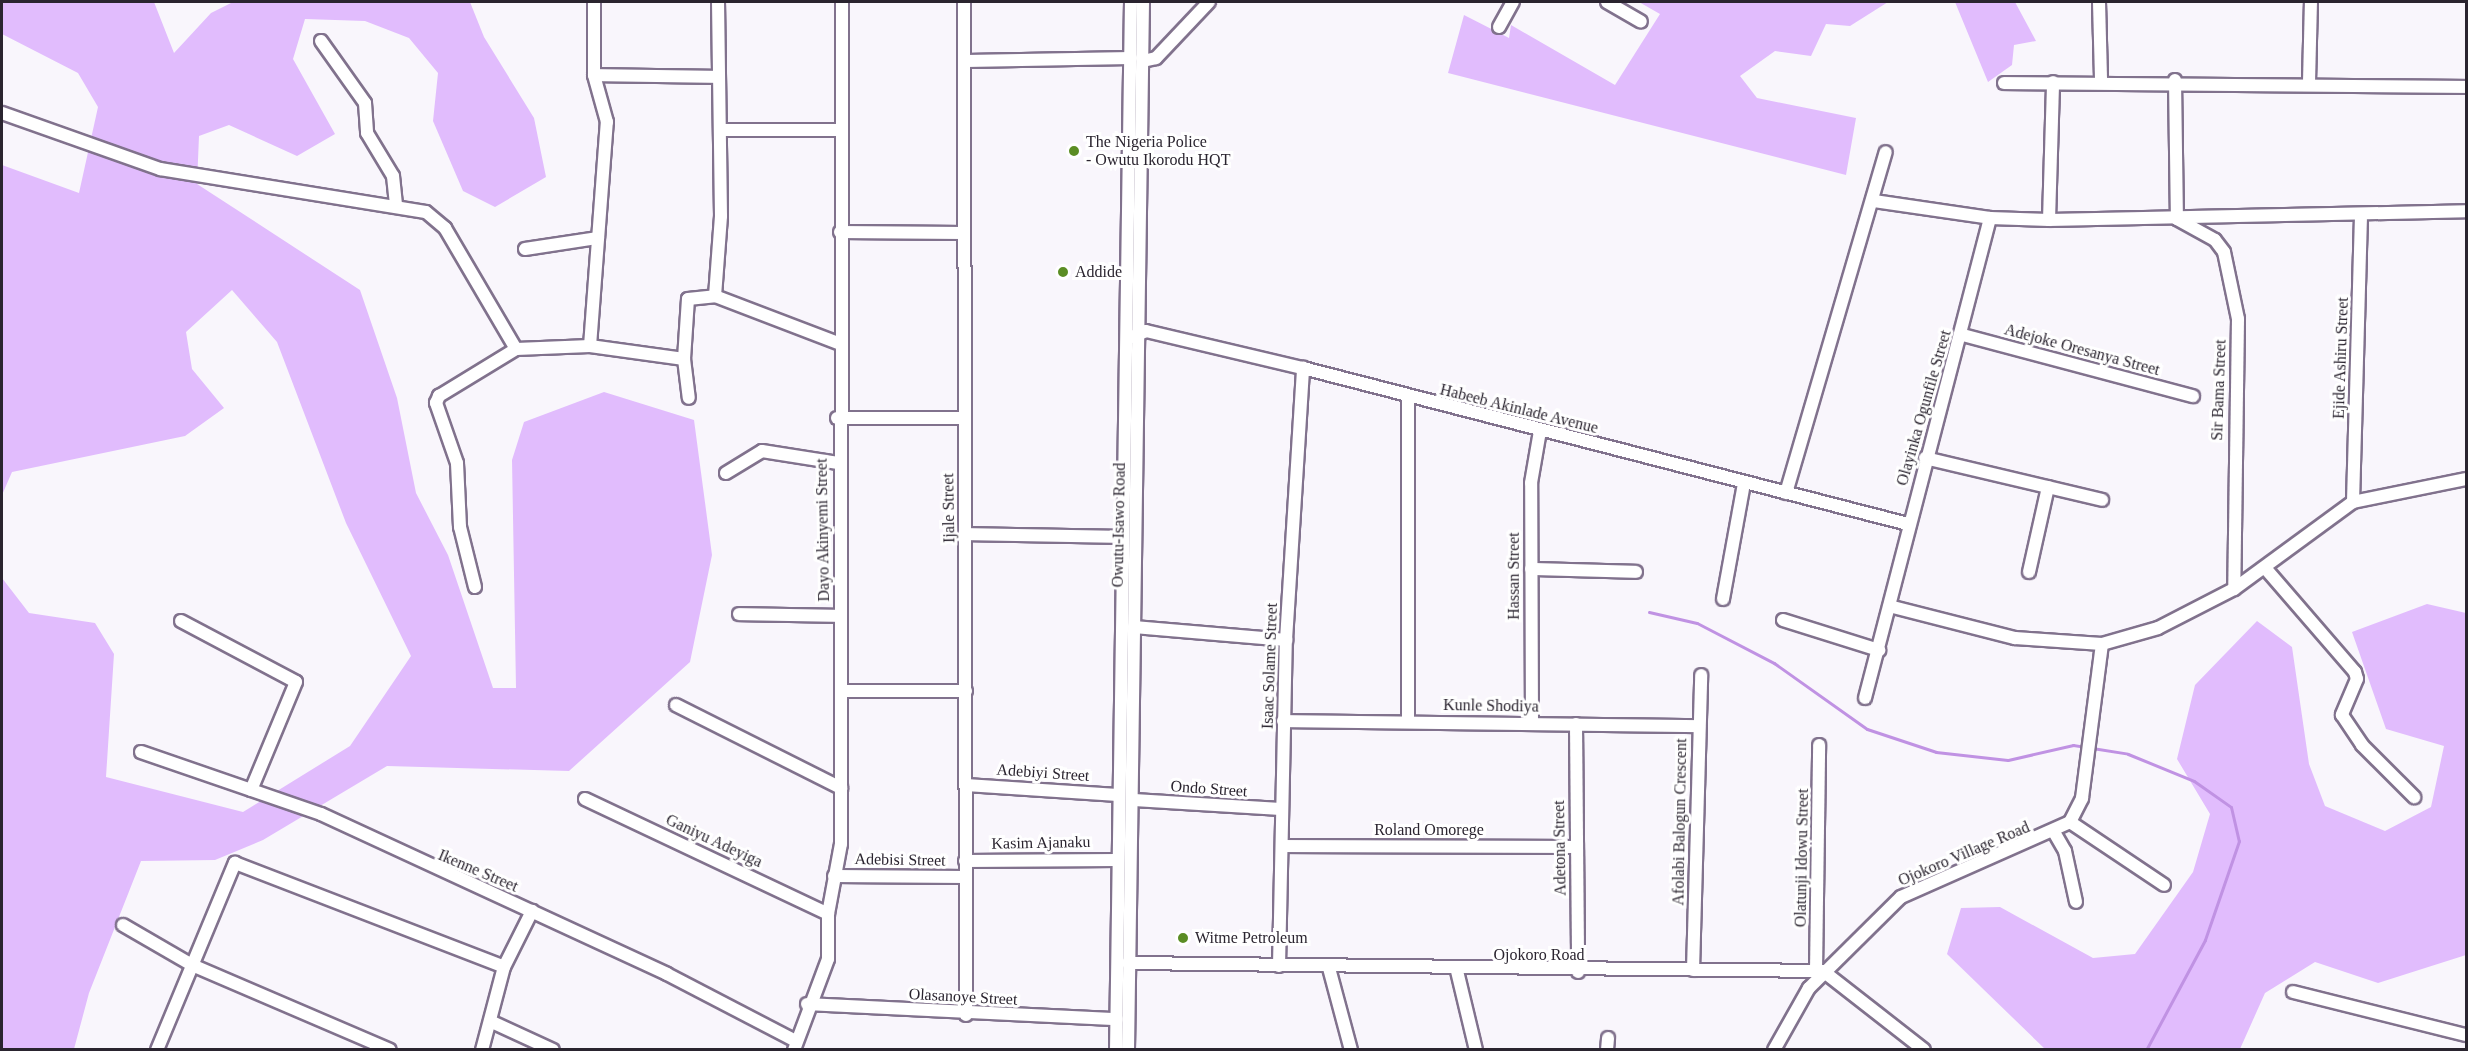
<!DOCTYPE html>
<style>
body{margin:0}
#map{position:relative;width:2468px;height:1051px;overflow:hidden;background:#f9f6fc;font-family:"Times New Roman",serif}
div>[style]{position:absolute}
[style*='--x']{left:calc(var(--x)*1px);top:calc(var(--y)*1px);width:calc(var(--w)*1px);rotate:calc(var(--a)*1deg)}
.green>*{inset:0;background:#e1bcfd}
.stream>*{height:3px;margin:-1.5px;padding:0 1.5px;transform-origin:1.5px;border-radius:1.5px;background:#c092e3}
.roads{filter:drop-shadow(2px 0 #81728d) drop-shadow(-2px 0 #81728d) drop-shadow(0 2px #81728d) drop-shadow(0 -2px #81728d)}
.minor>*{height:12px;margin:-6px;padding:0 6px;transform-origin:6px;border-radius:6px;background:#fff}
.dots>*{width:16px;height:16px;translate:-50% -50%;box-sizing:border-box;border:3px solid #fff;border-radius:50%}
span{translate:-50% -50%;white-space:nowrap;text-align:center;line-height:1.15;-webkit-text-stroke:6px #fff;paint-order:stroke}
.poi-label{font-size:16px;color:#2a242f}
.left{translate:0 -50%;text-align:left}
.street-label{font-size:16px;color:#2a242f}
.frame{position:absolute;inset:0;border:3px solid #2a242f;pointer-events:none}
</style>
<div id="map">
<div class="green">
<div style="clip-path:polygon(2px 2px,154px 2px,174px 53px,211px 13px,233px 2px,470px 2px,484px 37px,534px 118px,546px 177px,495px 207px,463px 191px,433px 121px,438px 73px,409px 38px,365px 21px,305px 19px,293px 59px,335px 134px,297px 156px,229px 125px,199px 136px,197px 184px,360px 290px,397px 398px,416px 493px,448px 555px,493px 688px,516px 688px,512px 460px,524px 422px,604px 392px,694px 420px,712px 555px,690px 662px,569px 771px,387px 766px,263px 840px,215px 860px,141px 861px,89px 993px,74px 1049px,2px 1049px,2px 578px,29px 613px,95px 623px,114px 654px,106px 777px,243px 812px,350px 746px,411px 656px,346px 523px,277px 342px,232px 290px,186px 332px,192px 369px,224px 408px,185px 436px,12px 472px,2px 495px,2px 165px,79px 193px,98px 107px,78px 73px,2px 34px)"></div>
<div style="clip-path:polygon(1639px 2px,1888px 2px,1850px 26px,1826px 24px,1811px 56px,1775px 51px,1740px 76px,1757px 98px,1856px 118px,1846px 175px,1448px 73px,1464px 15px,1509px 38px,1511px 25px,1615px 85px,1660px 14px)"></div>
<div style="clip-path:polygon(1955px 2px,2015px 2px,2036px 41px,2014px 45px,2012px 65px,1988px 82px)"></div>
<div style="clip-path:polygon(2427px 604px,2466px 613px,2466px 955px,2378px 983px,2315px 962px,2265px 993px,2240px 1049px,2046px 1050px,1947px 954px,1961px 908px,2000px 907px,2093px 958px,2135px 954px,2193px 872px,2210px 814px,2177px 759px,2195px 685px,2257px 621px,2292px 647px,2309px 764px,2325px 806px,2385px 831px,2431px 807px,2444px 746px,2386px 729px,2352px 632px)"></div>
</div>
<div class="stream">
<div style="--x:1649;--y:612;--w:49;--a:12.9"></div>
<div style="--x:1697;--y:623;--w:87;--a:27.5"></div>
<div style="--x:1774;--y:663;--w:114;--a:35.4"></div>
<div style="--x:1867;--y:729;--w:73;--a:18.4"></div>
<div style="--x:1936;--y:752;--w:72;--a:6.3"></div>
<div style="--x:2008;--y:760;--w:67;--a:-13"></div>
<div style="--x:2073;--y:745;--w:12;--a:9"></div>
<div style="--x:2092;--y:748;--w:36;--a:9"></div>
<div style="--x:2128;--y:754;--w:71;--a:22.2"></div>
<div style="--x:2194;--y:781;--w:45;--a:35.1"></div>
<div style="--x:2231;--y:807;--w:35;--a:77"></div>
<div style="--x:2239;--y:841;--w:105;--a:109"></div>
<div style="--x:2205;--y:940;--w:125;--a:118.2"></div>
</div>
<div class="roads">
<div class="minor">
<div style="--x:964;--y:2;--w:1013;--a:89.89"></div>
<div style="--x:1607;--y:2;--w:39;--a:30"></div>
<div style="--x:2099;--y:2;--w:77;--a:88.5"></div>
<div style="--x:1499;--y:27;--w:29;--a:-61"></div>
<div style="--x:321;--y:41;--w:76;--a:54.6"></div>
<div style="--x:365;--y:103;--w:30;--a:86"></div>
<div style="--x:367;--y:133;--w:50;--a:58.8"></div>
<div style="--x:393;--y:176;--w:31;--a:84"></div>
<div style="--x:966;--y:61;--w:165;--a:-1"></div>
<div style="--x:1143;--y:61;--w:13;--a:-13"></div>
<div style="--x:1156;--y:58;--w:77;--a:-46.6"></div>
<div style="--x:594;--y:75;--w:125;--a:0.9"></div>
<div style="--x:2175;--y:80;--w:139;--a:89.2"></div>
<div style="--x:2177;--y:219;--w:43;--a:28.9"></div>
<div style="--x:2215;--y:240;--w:15;--a:53"></div>
<div style="--x:2224;--y:252;--w:68;--a:78.2"></div>
<div style="--x:2238;--y:319;--w:270;--a:90.8"></div>
<div style="--x:2309;--y:82;--w:80;--a:-88.6"></div>
<div style="--x:2004;--y:83;--w:462;--a:0.5"></div>
<div style="--x:2;--y:113;--w:168;--a:19.5"></div>
<div style="--x:160;--y:169;--w:269;--a:9.2"></div>
<div style="--x:426;--y:212;--w:25;--a:40"></div>
<div style="--x:445;--y:228;--w:140;--a:59.6"></div>
<div style="--x:516;--y:349;--w:74;--a:-2.3"></div>
<div style="--x:590;--y:346;--w:95;--a:7.9"></div>
<div style="--x:684;--y:359;--w:60;--a:-86.2"></div>
<div style="--x:688;--y:299;--w:27;--a:-6"></div>
<div style="--x:715;--y:296;--w:132;--a:20.9"></div>
<div style="--x:722;--y:130;--w:120;--a:0"></div>
<div style="--x:1874;--y:201;--w:117;--a:8.3"></div>
<div style="--x:1990;--y:218;--w:59;--a:1.9"></div>
<div style="--x:2049;--y:220;--w:417;--a:-1.2"></div>
<div style="--x:2049;--y:220;--w:138;--a:-88.3"></div>
<div style="--x:840;--y:232;--w:123;--a:0.5"></div>
<div style="--x:525;--y:249;--w:74;--a:-8.6"></div>
<div style="--x:715;--y:296;--w:80;--a:-85.7"></div>
<div style="--x:721;--y:216;--w:214;--a:-90.8"></div>
<div style="--x:1963;--y:335;--w:238;--a:14.9"></div>
<div style="--x:1132;--y:337;--w:15;--a:-23"></div>
<div style="--x:1146;--y:331;--w:161;--a:13.3"></div>
<div style="--x:1303;--y:368;--w:625;--a:14.46"></div>
<div style="--x:590;--y:346;--w:225;--a:-85.7"></div>
<div style="--x:607;--y:122;--w:49;--a:-105.5"></div>
<div style="--x:594;--y:75;--w:73;--a:-90"></div>
<div style="--x:684;--y:359;--w:39;--a:83"></div>
<div style="--x:1408;--y:398;--w:324;--a:90"></div>
<div style="--x:837;--y:418;--w:127;--a:0"></div>
<div style="--x:1925;--y:458;--w:182;--a:13.3"></div>
<div style="--x:726;--y:473;--w:42;--a:-31.4"></div>
<div style="--x:762;--y:451;--w:77;--a:9"></div>
<div style="--x:1786;--y:493;--w:355;--a:-73.7"></div>
<div style="--x:2353;--y:502;--w:287;--a:-88.4"></div>
<div style="--x:967;--y:534;--w:153;--a:1.1"></div>
<div style="--x:1531;--y:569;--w:105;--a:1.6"></div>
<div style="--x:2266;--y:569;--w:136;--a:49.2"></div>
<div style="--x:2355;--y:672;--w:7;--a:74"></div>
<div style="--x:2357;--y:679;--w:39;--a:113"></div>
<div style="--x:2342;--y:715;--w:36;--a:56"></div>
<div style="--x:2362;--y:745;--w:74;--a:45"></div>
<div style="--x:2029;--y:572;--w:87;--a:-77.4"></div>
<div style="--x:475;--y:587;--w:62;--a:-104"></div>
<div style="--x:460;--y:527;--w:64;--a:-92.7"></div>
<div style="--x:457;--y:463;--w:64;--a:-109.3"></div>
<div style="--x:436;--y:403;--w:8;--a:-67"></div>
<div style="--x:439;--y:396;--w:90;--a:-31.4"></div>
<div style="--x:1723;--y:599;--w:117;--a:-79.7"></div>
<div style="--x:1893;--y:607;--w:126;--a:14.3"></div>
<div style="--x:2015;--y:638;--w:87;--a:3.9"></div>
<div style="--x:2102;--y:644;--w:58;--a:-15.9"></div>
<div style="--x:2158;--y:628;--w:85;--a:-27.2"></div>
<div style="--x:2234;--y:589;--w:147;--a:-36.2"></div>
<div style="--x:2353;--y:502;--w:115;--a:-11.5"></div>
<div style="--x:739;--y:614;--w:101;--a:1.1"></div>
<div style="--x:1783;--y:620;--w:101;--a:17.4"></div>
<div style="--x:181;--y:621;--w:130;--a:27.9"></div>
<div style="--x:296;--y:682;--w:117;--a:112.6"></div>
<div style="--x:1134;--y:627;--w:153;--a:4.9"></div>
<div style="--x:841;--y:691;--w:125;--a:0"></div>
<div style="--x:1865;--y:698;--w:496;--a:-75.4"></div>
<div style="--x:676;--y:705;--w:185;--a:26.7"></div>
<div style="--x:1283;--y:721;--w:416;--a:0.7"></div>
<div style="--x:1532;--y:723;--w:240;--a:-90.2"></div>
<div style="--x:1531;--y:483;--w:53;--a:-80.2"></div>
<div style="--x:1576;--y:724;--w:248;--a:89.5"></div>
<div style="--x:141;--y:752;--w:190;--a:19"></div>
<div style="--x:321;--y:814;--w:381;--a:24.8"></div>
<div style="--x:667;--y:974;--w:143;--a:27.5"></div>
<div style="--x:966;--y:785;--w:152;--a:3.8"></div>
<div style="--x:585;--y:799;--w:269;--a:25.3"></div>
<div style="--x:1134;--y:800;--w:147;--a:3.5"></div>
<div style="--x:2070;--y:822;--w:113;--a:33.8"></div>
<div style="--x:2054;--y:832;--w:22;--a:60"></div>
<div style="--x:2065;--y:851;--w:52;--a:77.8"></div>
<div style="--x:1282;--y:846;--w:293;--a:0.2"></div>
<div style="--x:965;--y:861;--w:152;--a:-0.4"></div>
<div style="--x:834;--y:876;--w:131;--a:0.4"></div>
<div style="--x:123;--y:925;--w:80;--a:30.1"></div>
<div style="--x:192;--y:965;--w:215;--a:23.2"></div>
<div style="--x:1128;--y:963;--w:695;--a:0.66"></div>
<div style="--x:1823;--y:971;--w:128;--a:38"></div>
<div style="--x:1279;--y:966;--w:326;--a:-88.8"></div>
<div style="--x:1286;--y:640;--w:273;--a:-86.4"></div>
<div style="--x:1329;--y:968;--w:85;--a:75"></div>
<div style="--x:1693;--y:970;--w:295;--a:-88.4"></div>
<div style="--x:1457;--y:971;--w:81;--a:76.5"></div>
<div style="--x:1816;--y:971;--w:226;--a:-89.2"></div>
<div style="--x:2293;--y:992;--w:178;--a:14"></div>
<div style="--x:807;--y:1004;--w:310;--a:2.8"></div>
<div style="--x:492;--y:1022;--w:67;--a:24.7"></div>
<div style="--x:157;--y:1050;--w:203;--a:-67.4"></div>
<div style="--x:235;--y:863;--w:288;--a:21.1"></div>
<div style="--x:482;--y:1050;--w:86;--a:-75.2"></div>
<div style="--x:504;--y:967;--w:63;--a:-63.4"></div>
<div style="--x:794;--y:1050;--w:97;--a:-69.5"></div>
<div style="--x:828;--y:959;--w:45;--a:-90"></div>
<div style="--x:828;--y:914;--w:71;--a:-79.5"></div>
<div style="--x:841;--y:844;--w:842;--a:-89.93"></div>
<div style="--x:1116;--y:1050;--w:1048;--a:-89.18"></div>
<div style="--x:1128;--y:1050;--w:1048;--a:-89.18"></div>
<div style="--x:1607;--y:1050;--w:12;--a:-85"></div>
<div style="--x:1774;--y:1050;--w:71;--a:-60.6"></div>
<div style="--x:1809;--y:988;--w:129;--a:-44.7"></div>
<div style="--x:1901;--y:897;--w:185;--a:-23.9"></div>
<div style="--x:2070;--y:822;--w:27;--a:-63"></div>
<div style="--x:2082;--y:798;--w:155;--a:-82.6"></div>
</div>
</div>
<div class="dots">
<div style="left:1074px;top:151px;background:#5b8d24"></div>
<div style="left:1063px;top:272px;background:#5b8d24"></div>
<div style="left:1183px;top:938px;background:#5b8d24"></div>
</div>
<div class="poi-label">
<span class="left" style="left:1086px;top:151px">The Nigeria Police<br>- Owutu Ikorodu HQT</span>
<span class="left" style="left:1075px;top:272px">Addide</span>
<span class="left" style="left:1195px;top:938px">Witme Petroleum</span>
</div>
<div class="street-label">
<span style="left:2082px;top:350px;rotate:15deg">Adejoke Oresanya Street</span>
<span style="left:2341px;top:358px;rotate:-88deg">Ejide Ashiru Street</span>
<span style="left:2219px;top:390px;rotate:-88deg">Sir Bama Street</span>
<span style="left:1924px;top:408px;rotate:-74deg">Olayinka Ogunfile Street</span>
<span style="left:1519px;top:409px;rotate:14deg">Habeeb Akinlade Avenue</span>
<span style="left:949px;top:508px;rotate:-91deg">Ijale Street</span>
<span style="left:1119px;top:525px;rotate:-89deg">Owutu-Isawo Road</span>
<span style="left:823px;top:530px;rotate:-91deg">Dayo Akinyemi Street</span>
<span style="left:1514px;top:576px;rotate:-90deg">Hassan Street</span>
<span style="left:1270px;top:666px;rotate:-88deg">Isaac Solame Street</span>
<span style="left:1491px;top:706px;rotate:1deg">Kunle Shodiya</span>
<span style="left:1043px;top:773px;rotate:4deg">Adebiyi Street</span>
<span style="left:1209px;top:789px;rotate:4deg">Ondo Street</span>
<span style="left:1680px;top:822px;rotate:-89deg">Afolabi Balogun Crescent</span>
<span style="left:1429px;top:830px">Roland Omorege</span>
<span style="left:714px;top:841px;rotate:25deg">Ganiyu Adeyiga</span>
<span style="left:1041px;top:843px;rotate:-1deg">Kasim Ajanaku</span>
<span style="left:1560px;top:848px;rotate:-91deg">Adetona Street</span>
<span style="left:1964px;top:854px;rotate:-23deg">Ojokoro Village Road</span>
<span style="left:1802px;top:858px;rotate:-89deg">Olatunji Idowu Street</span>
<span style="left:900px;top:860px;rotate:1deg">Adebisi Street</span>
<span style="left:478px;top:871px;rotate:23deg">Ikenne Street</span>
<span style="left:1539px;top:955px">Ojokoro Road</span>
<span style="left:963px;top:997px;rotate:3deg">Olasanoye Street</span>
</div>
<div class="frame"></div>
</div>
